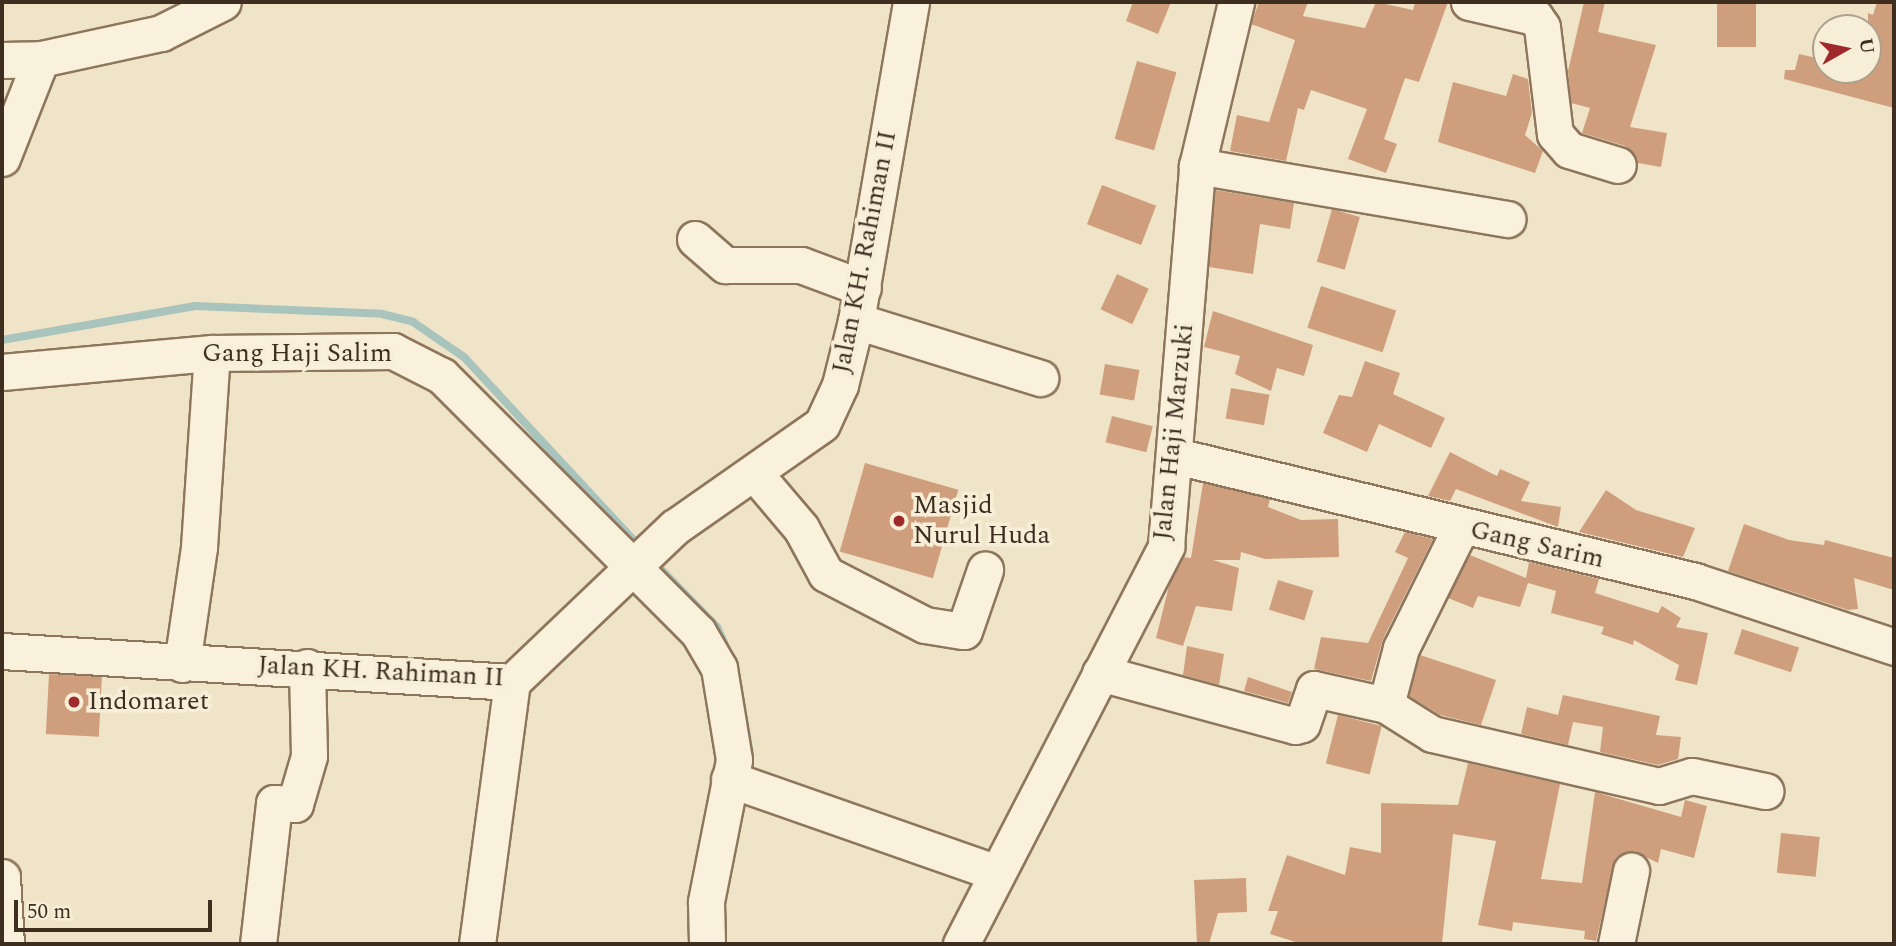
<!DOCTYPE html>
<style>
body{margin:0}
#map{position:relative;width:1896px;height:946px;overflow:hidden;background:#f0e4c8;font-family:Spectral,serif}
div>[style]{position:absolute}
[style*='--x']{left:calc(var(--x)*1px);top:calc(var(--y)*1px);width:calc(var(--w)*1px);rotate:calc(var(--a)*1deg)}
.stream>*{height:8px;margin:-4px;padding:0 4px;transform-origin:4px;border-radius:4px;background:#a9c4bc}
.building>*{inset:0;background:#cf9f7d;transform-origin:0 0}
.roads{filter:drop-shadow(2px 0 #8d765c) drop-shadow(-2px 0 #8d765c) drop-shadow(0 2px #8d765c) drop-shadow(0 -2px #8d765c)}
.minor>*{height:35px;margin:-17.5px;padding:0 17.5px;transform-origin:17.5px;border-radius:17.5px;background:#faf1dc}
.dots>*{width:19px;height:19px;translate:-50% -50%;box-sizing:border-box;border:4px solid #f7eed8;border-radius:50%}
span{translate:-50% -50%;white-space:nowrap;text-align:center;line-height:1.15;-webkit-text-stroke:7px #f7eed8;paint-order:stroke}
.street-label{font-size:26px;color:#3d2e20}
.poi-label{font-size:26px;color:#3d2e20}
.left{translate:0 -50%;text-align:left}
.frame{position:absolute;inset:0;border:4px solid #3d2e20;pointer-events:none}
.north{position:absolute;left:1812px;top:14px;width:70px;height:70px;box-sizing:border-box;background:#f7eed8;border:2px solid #ada18e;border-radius:50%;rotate:81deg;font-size:19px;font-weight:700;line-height:28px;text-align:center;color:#3d2e20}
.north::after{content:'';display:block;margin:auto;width:24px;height:32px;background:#9e2a2b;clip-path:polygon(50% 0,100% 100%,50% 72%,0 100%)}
.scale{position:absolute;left:14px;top:900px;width:198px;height:32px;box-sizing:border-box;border:4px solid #3d2e20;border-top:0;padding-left:9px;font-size:21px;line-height:24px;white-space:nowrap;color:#3d2e20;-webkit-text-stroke:5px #f7eed8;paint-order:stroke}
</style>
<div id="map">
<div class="stream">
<div style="--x:2;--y:340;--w:196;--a:-10"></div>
<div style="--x:195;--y:306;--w:187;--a:2.4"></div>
<div style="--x:382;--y:314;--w:32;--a:14"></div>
<div style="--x:413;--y:322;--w:62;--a:34.5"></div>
<div style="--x:464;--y:357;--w:262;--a:47.2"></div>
<div style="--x:653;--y:561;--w:92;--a:45.9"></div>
<div style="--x:717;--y:627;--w:24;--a:66"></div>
<div style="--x:737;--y:678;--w:77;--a:80.3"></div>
</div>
<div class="building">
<div style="clip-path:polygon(1133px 2px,1171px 2px,1158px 34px,1126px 21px)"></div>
<div style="clip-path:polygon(1259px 2px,1308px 2px,1303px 16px,1365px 28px,1376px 2px,1413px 10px,1415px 2px,1448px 2px,1419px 82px,1405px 78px,1384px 139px,1397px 144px,1386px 173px,1348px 159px,1367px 109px,1311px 90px,1304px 110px,1298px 108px,1286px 161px,1230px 151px,1237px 115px,1269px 122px,1295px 40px,1251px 24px)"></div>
<div style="clip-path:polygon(1584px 2px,1605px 2px,1598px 32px,1656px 45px,1630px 127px,1667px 133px,1661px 167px,1638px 163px,1625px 146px,1582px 133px,1590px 108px,1571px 103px,1568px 71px)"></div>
<div style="left:1717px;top:2px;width:39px;height:45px"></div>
<div style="clip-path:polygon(1877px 2px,1894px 2px,1894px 108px,1784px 79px,1785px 70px,1795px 70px,1799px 54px,1826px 60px,1826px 70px,1868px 70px,1868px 13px,1873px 15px)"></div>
<div style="left:1137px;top:61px;width:41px;height:81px;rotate:16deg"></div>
<div style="clip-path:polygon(1513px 74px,1528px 79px,1532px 113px,1525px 135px,1543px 151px,1535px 173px,1438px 142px,1453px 82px,1506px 96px)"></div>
<div style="left:1102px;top:185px;width:58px;height:42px;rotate:21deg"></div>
<div style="clip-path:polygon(1215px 190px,1294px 203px,1290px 229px,1260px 224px,1253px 274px,1209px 267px)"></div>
<div style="left:1332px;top:209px;width:29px;height:55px;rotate:16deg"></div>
<div style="left:1117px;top:274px;width:35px;height:39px;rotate:25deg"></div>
<div style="left:1321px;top:286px;width:79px;height:44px;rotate:18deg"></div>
<div style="clip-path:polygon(1213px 311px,1313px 345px,1304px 376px,1277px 368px,1271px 391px,1235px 374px,1240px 356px,1204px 347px)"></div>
<div style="clip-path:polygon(1365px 361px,1400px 373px,1393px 394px,1445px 418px,1431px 448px,1379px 424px,1367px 452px,1323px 433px,1339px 395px,1352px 397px)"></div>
<div style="left:1105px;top:364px;width:35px;height:31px;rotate:10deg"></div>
<div style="left:1231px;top:388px;width:39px;height:31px;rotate:10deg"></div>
<div style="left:1112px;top:416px;width:42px;height:27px;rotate:14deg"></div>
<div style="clip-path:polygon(1450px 452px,1497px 476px,1500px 469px,1530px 482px,1521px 501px,1561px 507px,1558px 527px,1456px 489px,1450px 501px,1428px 496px)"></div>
<div style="left:865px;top:463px;width:97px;height:92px;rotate:16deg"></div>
<div style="clip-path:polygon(1203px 483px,1270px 499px,1268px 507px,1301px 520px,1338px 519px,1339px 557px,1265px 559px,1241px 552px,1240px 560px,1213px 560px,1239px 568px,1232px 611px,1196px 606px,1183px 646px,1156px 638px,1170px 582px,1183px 557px,1191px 558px)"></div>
<div style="clip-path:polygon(1606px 490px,1636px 510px,1695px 528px,1683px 557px,1579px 532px)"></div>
<div style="clip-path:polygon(1744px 524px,1789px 540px,1824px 545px,1825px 540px,1894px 558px,1894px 590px,1854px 578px,1858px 609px,1848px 610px,1728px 571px)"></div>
<div style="clip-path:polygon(1405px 532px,1433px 539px,1383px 639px,1371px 681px,1314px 669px,1321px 637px,1368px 643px,1408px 558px,1395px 552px)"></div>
<div style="clip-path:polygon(1470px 555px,1526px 578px,1529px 562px,1599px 579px,1595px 593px,1658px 613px,1662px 606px,1681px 618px,1676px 627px,1708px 633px,1697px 685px,1675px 680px,1679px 665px,1634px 640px,1633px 645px,1601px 634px,1604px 627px,1551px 613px,1556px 591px,1528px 583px,1520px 607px,1478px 596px,1473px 608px,1448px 598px)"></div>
<div style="left:1278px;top:580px;width:37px;height:31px;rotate:17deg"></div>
<div style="left:1742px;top:629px;width:60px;height:26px;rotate:18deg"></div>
<div style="clip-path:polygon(1187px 646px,1224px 654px,1219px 685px,1183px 675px)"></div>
<div style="clip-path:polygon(1420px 655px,1496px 680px,1481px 725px,1440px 715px,1409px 696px)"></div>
<div style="left:49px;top:674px;width:53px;height:60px;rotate:3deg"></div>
<div style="clip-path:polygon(1248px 677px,1292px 692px,1288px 703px,1244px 691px)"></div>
<div style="clip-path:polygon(1563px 695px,1660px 716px,1656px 735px,1681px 737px,1678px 759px,1658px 765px,1600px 752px,1603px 727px,1573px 722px,1568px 745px,1521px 734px,1527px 707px,1558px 715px)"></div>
<div style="left:1338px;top:715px;width:45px;height:50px;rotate:14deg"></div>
<div style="clip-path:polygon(1468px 763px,1560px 784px,1541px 879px,1582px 883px,1595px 792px,1681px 817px,1685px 800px,1707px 806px,1694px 858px,1661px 849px,1658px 863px,1634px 851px,1616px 857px,1596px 941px,1584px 939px,1585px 931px,1513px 922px,1512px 931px,1478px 925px,1496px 841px,1453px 834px,1442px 944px,1302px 944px,1270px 934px,1278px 911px,1268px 911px,1287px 855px,1345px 875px,1350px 847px,1381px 853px,1381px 803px,1458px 805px)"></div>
<div style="left:1781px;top:833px;width:39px;height:40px;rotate:6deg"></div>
<div style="clip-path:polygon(1246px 878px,1247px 912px,1218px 913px,1209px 944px,1197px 944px,1194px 880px)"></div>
</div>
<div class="roads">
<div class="minor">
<div style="--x:1469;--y:2;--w:68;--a:12.8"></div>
<div style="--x:1535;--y:17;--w:12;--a:55"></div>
<div style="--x:1542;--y:27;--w:108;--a:83.1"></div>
<div style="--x:1555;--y:134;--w:21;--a:49"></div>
<div style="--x:1569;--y:150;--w:51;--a:17"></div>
<div style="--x:2;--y:60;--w:39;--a:-1"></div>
<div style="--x:41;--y:59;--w:123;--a:-12.2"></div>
<div style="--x:161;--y:33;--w:69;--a:-26.6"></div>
<div style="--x:2;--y:158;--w:106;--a:-68.5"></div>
<div style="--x:1197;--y:166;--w:315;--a:9.7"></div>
<div style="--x:695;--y:239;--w:40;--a:41"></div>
<div style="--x:725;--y:265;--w:76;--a:0"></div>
<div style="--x:801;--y:265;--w:66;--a:20.4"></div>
<div style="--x:856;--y:321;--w:193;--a:17.2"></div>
<div style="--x:2;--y:372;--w:211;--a:-5.2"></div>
<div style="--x:212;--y:353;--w:181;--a:-0.6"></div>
<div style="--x:393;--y:351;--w:55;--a:27"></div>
<div style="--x:442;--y:376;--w:362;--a:45"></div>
<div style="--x:698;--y:632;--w:42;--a:59.7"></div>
<div style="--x:719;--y:668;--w:93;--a:80.7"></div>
<div style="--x:734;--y:760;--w:145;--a:101.2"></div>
<div style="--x:706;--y:902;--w:42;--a:88.6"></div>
<div style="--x:1176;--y:456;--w:534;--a:13.54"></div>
<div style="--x:1695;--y:581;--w:210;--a:18.3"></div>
<div style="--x:756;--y:475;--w:70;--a:49.7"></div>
<div style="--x:801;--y:528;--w:52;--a:61.5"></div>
<div style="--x:826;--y:574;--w:111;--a:27.3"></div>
<div style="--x:925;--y:625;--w:39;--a:9"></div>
<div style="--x:964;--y:631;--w:65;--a:-71"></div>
<div style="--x:2;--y:651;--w:511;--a:3.48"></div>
<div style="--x:512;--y:682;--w:225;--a:-43.6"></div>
<div style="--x:675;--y:527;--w:179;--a:-35"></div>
<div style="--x:822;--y:424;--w:43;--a:-65.2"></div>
<div style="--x:840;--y:385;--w:66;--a:-76"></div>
<div style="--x:856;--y:321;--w:324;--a:-80.2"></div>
<div style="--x:182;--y:664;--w:118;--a:-81.7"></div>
<div style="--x:199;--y:547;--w:194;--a:-86.2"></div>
<div style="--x:1100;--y:673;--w:202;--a:15.2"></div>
<div style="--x:1295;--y:726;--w:7;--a:-16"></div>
<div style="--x:1302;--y:724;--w:37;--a:-71"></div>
<div style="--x:1314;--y:689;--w:74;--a:12.5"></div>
<div style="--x:1386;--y:705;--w:59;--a:-75.3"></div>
<div style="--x:1401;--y:648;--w:135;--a:-63.6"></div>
<div style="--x:1386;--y:705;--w:54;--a:32.2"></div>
<div style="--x:1432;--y:734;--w:233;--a:12.9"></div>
<div style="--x:1659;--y:786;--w:34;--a:-17"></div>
<div style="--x:1692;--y:776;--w:75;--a:11.6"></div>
<div style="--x:729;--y:779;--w:284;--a:19.3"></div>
<div style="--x:2;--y:877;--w:67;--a:86.6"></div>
<div style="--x:258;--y:944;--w:142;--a:-83.5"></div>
<div style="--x:274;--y:803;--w:21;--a:3"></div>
<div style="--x:295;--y:804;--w:50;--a:-73.7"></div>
<div style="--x:309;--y:756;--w:89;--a:-91.3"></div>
<div style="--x:477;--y:944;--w:264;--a:-82.4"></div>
<div style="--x:961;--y:944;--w:448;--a:-62.7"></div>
<div style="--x:1166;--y:546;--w:381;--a:-85.3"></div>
<div style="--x:1197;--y:166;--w:169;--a:-76.6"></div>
<div style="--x:1616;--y:944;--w:75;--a:-78.4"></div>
</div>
</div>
<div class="dots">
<div style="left:899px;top:521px;background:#9e2a2b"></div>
<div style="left:74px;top:702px;background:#9e2a2b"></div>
</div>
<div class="street-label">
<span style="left:865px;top:252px;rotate:-79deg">Jalan KH. Rahiman II</span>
<span style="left:297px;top:354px">Gang Haji Salim</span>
<span style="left:1174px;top:432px;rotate:-84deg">Jalan Haji Marzuki</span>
<span style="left:1537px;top:545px;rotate:13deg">Gang Sarim</span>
<span style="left:381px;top:672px;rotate:3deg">Jalan KH. Rahiman II</span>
</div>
<div class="poi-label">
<span class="left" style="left:913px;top:521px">Masjid<br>Nurul Huda</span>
<span class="left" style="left:88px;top:702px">Indomaret</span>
</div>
<div class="frame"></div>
<div class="north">U</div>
<div class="scale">50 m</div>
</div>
